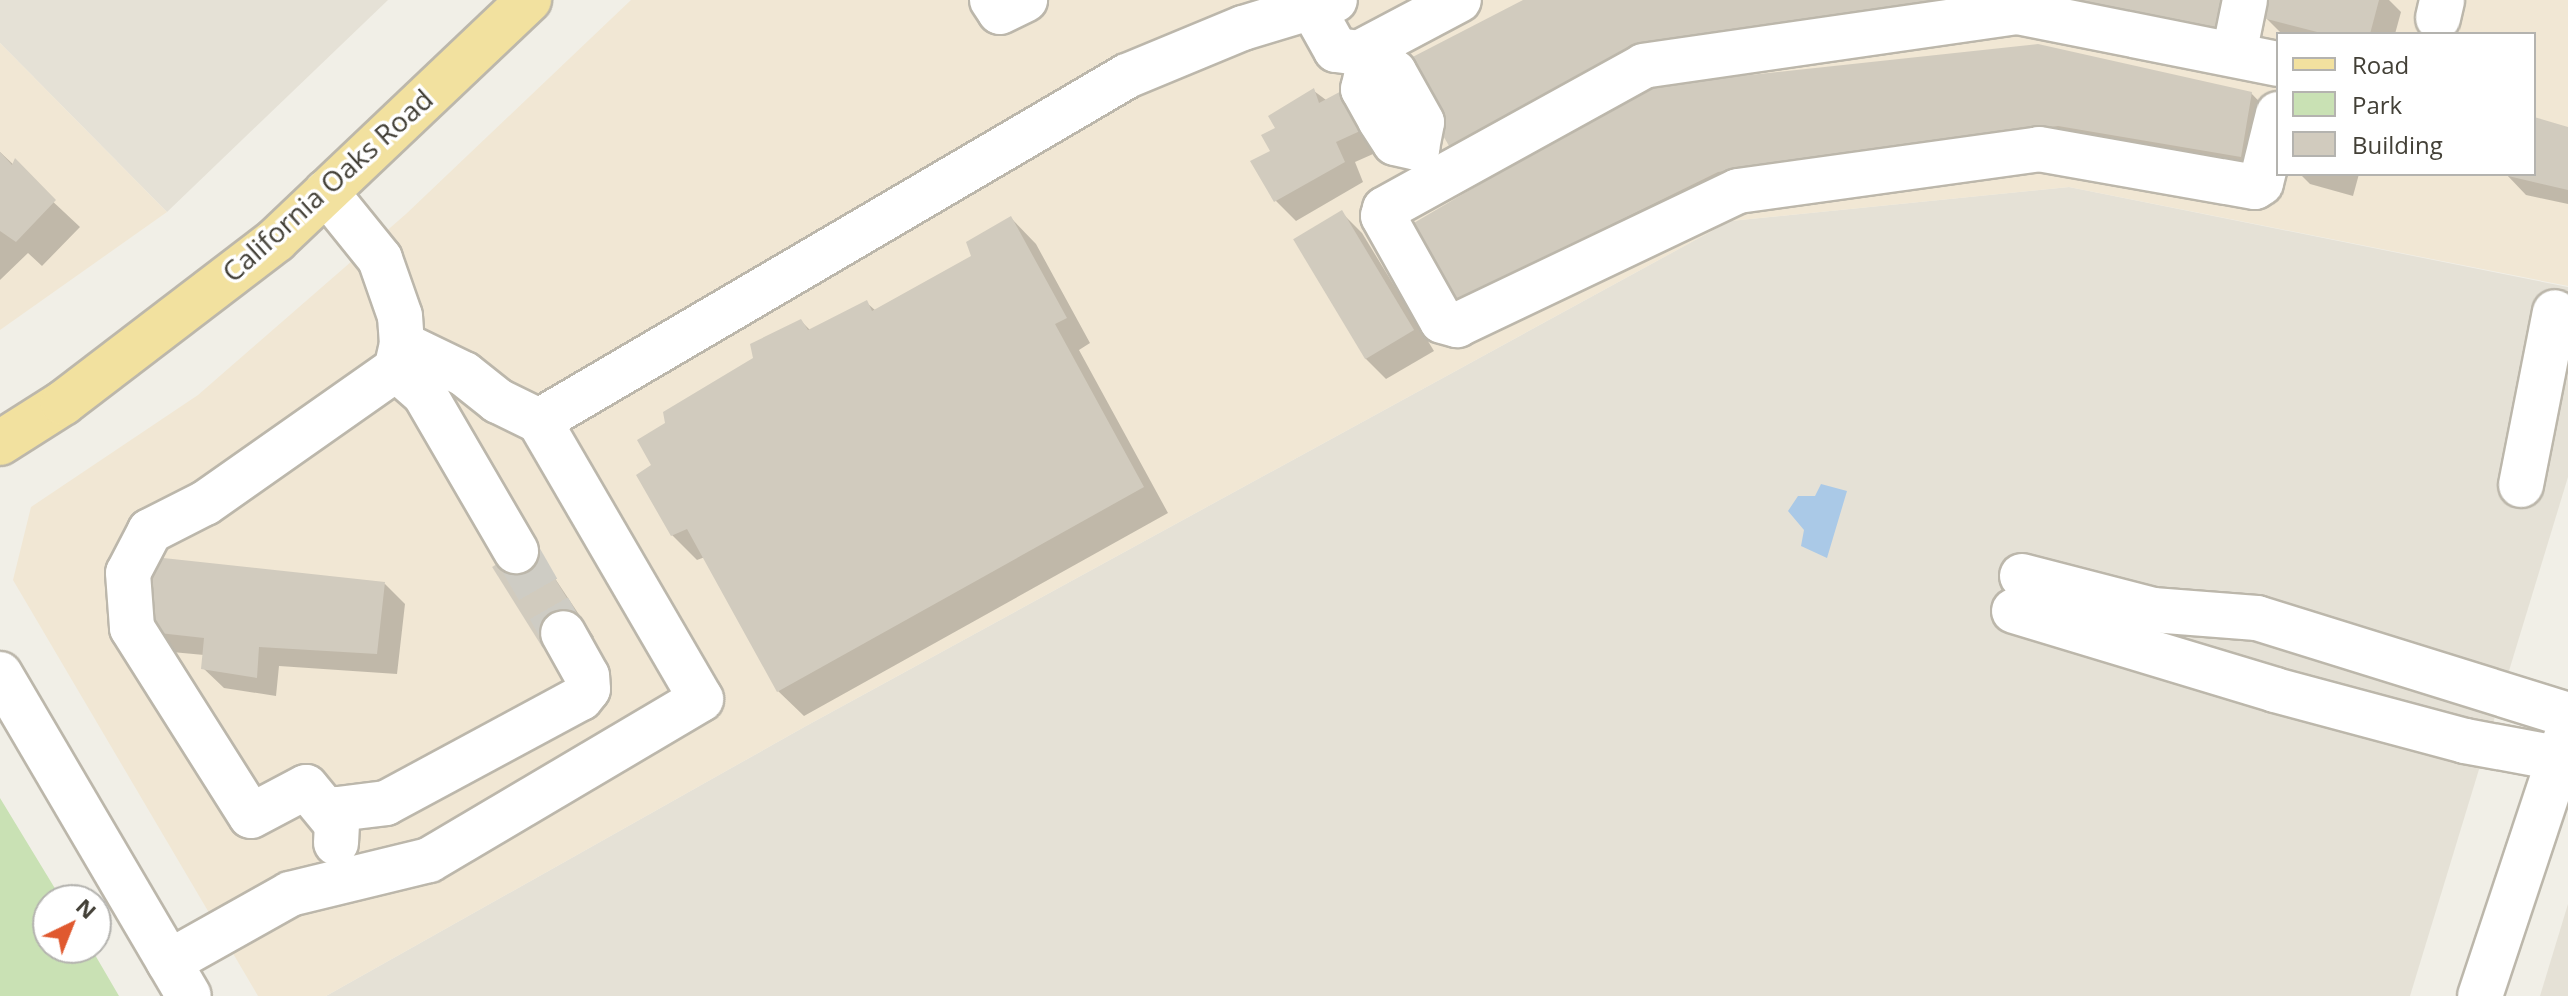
<!DOCTYPE html>
<style>
body{margin:0}
#map{position:relative;width:2568px;height:996px;overflow:hidden;background:#f1efe7;font-family:"Open Sans",sans-serif}
div>[style]{position:absolute}
[style*='--x']{left:calc(var(--x)*1px);top:calc(var(--y)*1px);width:calc(var(--w)*1px);rotate:calc(var(--a)*1deg)}
.residential>*{inset:0;background:#e5e1d6}
.commercial>*{inset:0;background:#f1e7d4}
.green>*{inset:0;background:#c9e1b4}
.water>*{inset:0;background:#aac9e7}
.shadow>*{inset:0;background:#0003}
.building>*{inset:0;background:#d1cbbe;transform-origin:0 0}
.minor-tunnel>*{height:44px;margin-top:-22px;transform-origin:0;background:repeating-linear-gradient(90deg,#ceccc4 0 44px,transparent 0 66px)}
.roads{filter:drop-shadow(2px 0 #bcb7ab) drop-shadow(-2px 0 #bcb7ab) drop-shadow(0 2px #bcb7ab) drop-shadow(0 -2px #bcb7ab)}
.minor>*{height:44px;margin:-22px;padding:0 22px;transform-origin:22px;border-radius:22px;background:#fff}
.major>*{height:44px;margin:-22px;padding:0 22px;transform-origin:22px;border-radius:22px;background:#f2e19f}
span{translate:-50% -50%;white-space:nowrap;text-align:center;line-height:1.15;-webkit-text-stroke:7px #fff;paint-order:stroke}
.street-label{font-size:28px;color:#434037}
.legend{position:absolute;left:2276px;top:32px;width:260px;height:144px;box-sizing:border-box;background:#fff;border:2px solid #b4b3af;margin:0;padding:10px 14px;list-style:none;font-size:24px;color:#434037}
.legend li{display:flex;align-items:center;gap:16px;height:40px}
.legend b{width:40px;border:2px solid #b4b3af}
.north{position:absolute;left:32px;top:884px;width:80px;height:80px;box-sizing:border-box;background:#fff;border:2px solid #b4b3af;border-radius:50%;rotate:43deg;font-size:22px;font-weight:700;line-height:32px;text-align:center;color:#434037}
.north::after{content:'';display:block;margin:auto;width:28px;height:36px;background:#e0592f;clip-path:polygon(50% 0,100% 100%,50% 72%,0 100%)}
</style>
<div id="map">
<div class="residential">
<div style="clip-path:polygon(0 0,388px 0,167px 212px,0 43px)"></div>
<div style="clip-path:polygon(2069px 187px,2568px 287px,2568px 477px,2410px 996px,326px 996px,806px 726px,1730px 221px)"></div>
<div style="clip-path:polygon(2568px 904px,2568px 996px,2540px 996px)"></div>
</div>
<div class="commercial">
<div style="clip-path:polygon(evenodd,631px 0,2568px 0,2568px 286px,2069px 187px,1730px 221px,806px 726px,326px 996px,258px 996px,13px 580px,31px 507px,198px 395px,406px 214px,631px 0,2278px 34px,2534px 34px,2534px 174px,2278px 174px,2278px 34px)"></div>
<div style="clip-path:polygon(0 43px,167px 212px,0 330px)"></div>
</div>
<div class="green">
<div style="clip-path:polygon(0 798px,62px 900px,48px 900px,48px 948px,91px 948px,119px 996px,0 996px)"></div>
</div>
<div class="water">
<div style="clip-path:polygon(1821px 484px,1847px 491px,1827px 558px,1801px 546px,1804px 530px,1788px 511px,1798px 496px,1815px 496px)"></div>
</div>
<div class="shadow">
<div style="clip-path:polygon(1527px 0,2255px 0,2246px 52px,2050px 17px,1656px 74px)"></div>
<div style="clip-path:polygon(2270px 0,2389px 0,2401px 12px,2395px 34px,2282px 34px,2265px 17px)"></div>
<div style="clip-path:polygon(1648px 88px,2251px 93px,2276px 119px,2265px 181px,2085px 150px,1743px 196px,1485px 324px,1459px 299px)"></div>
<div style="clip-path:polygon(1314px 91px,1389px 147px,1355px 162px,1363px 182px,1296px 221px,1276px 201px,1273px 152px,1278px 129px)"></div>
<div style="clip-path:polygon(2534px 119px,2568px 129px,2568px 204px,2526px 195px,2506px 174px,2534px 174px)"></div>
<div style="clip-path:polygon(0 152px,80px 227px,42px 266px,28px 253px,0 280px)"></div>
<div style="clip-path:polygon(2300px 174px,2359px 174px,2353px 196px,2310px 184px)"></div>
<div style="clip-path:polygon(1342px 213px,1362px 233px,1434px 351px,1386px 379px,1366px 359px)"></div>
<div style="clip-path:polygon(1011px 218px,1036px 244px,1090px 343px,1079px 350px,1168px 513px,804px 716px,778px 691px,705px 557px,697px 560px,672px 535px,654px 466px,756px 359px,801px 321px,811px 331px,867px 303px,876px 311px,974px 256px)"></div>
<div style="clip-path:polygon(532px 544px,594px 637px,556px 660px,542px 646px)"></div>
<div style="clip-path:polygon(385px 584px,405px 604px,397px 674px,279px 666px,276px 696px,224px 688px,203px 668px,204px 655px,172px 652px,152px 632px)"></div>
</div>
<div class="building">
<div style="clip-path:polygon(1523px 0,1962px 0,1630px 50px,1452px 151px,1401px 63px)"></div>
<div style="clip-path:polygon(2072px 0,2226px 0,2221px 28px)"></div>
<div style="clip-path:polygon(2268px 0,2379px 0,2370px 34px,2325px 34px,2263px 18px)"></div>
<div style="clip-path:polygon(2038px 44px,2252px 92px,2241px 157px,2058px 126px,1718px 172px,1458px 300px,1407px 227px,1647px 86px)"></div>
<div style="clip-path:polygon(1314px 88px,1319px 103px,1347px 88px,1371px 126px,1336px 142px,1345px 162px,1274px 202px,1250px 161px,1270px 151px,1261px 135px,1275px 128px,1268px 116px)"></div>
<div style="clip-path:polygon(2534px 117px,2568px 127px,2568px 190px,2504px 175px,2534px 174px)"></div>
<div style="clip-path:polygon(0 152px,12px 165px,15px 158px,56px 200px,16px 242px,0 231px)"></div>
<div style="left:1342px;top:210px;width:140px;height:57px;rotate:59deg"></div>
<div style="clip-path:polygon(1011px 216px,1067px 318px,1055px 324px,1144px 487px,777px 692px,687px 529px,671px 536px,636px 475px,651px 465px,637px 440px,665px 423px,663px 412px,753px 358px,750px 344px,801px 319px,808px 330px,867px 300px,872px 311px,971px 256px,966px 242px)"></div>
<div style="left:532px;top:542px;width:95px;height:47px;rotate:58deg"></div>
<div style="clip-path:polygon(154px 557px,385px 582px,377px 654px,259px 647px,257px 678px,201px 669px,204px 638px,150px 632px)"></div>
</div>
<div class="minor-tunnel">
<div style="--x:516;--y:551;--w:95;--a:60.2"></div>
</div>
<div class="roads">
<div class="minor">
<div style="--x:992;--y:0;--w:14;--a:56"></div>
<div style="--x:1000;--y:12;--w:28;--a:-26"></div>
<div style="--x:1308;--y:0;--w:57;--a:60.8"></div>
<div style="--x:1336;--y:50;--w:23;--a:7"></div>
<div style="--x:1359;--y:53;--w:113;--a:-27.9"></div>
<div style="--x:2438;--y:18;--w:18;--a:-77"></div>
<div style="--x:1359;--y:53;--w:17;--a:59"></div>
<div style="--x:1368;--y:68;--w:22;--a:103"></div>
<div style="--x:1363;--y:89;--w:35;--a:61"></div>
<div style="--x:1380;--y:120;--w:27;--a:57"></div>
<div style="--x:1395;--y:143;--w:23;--a:13"></div>
<div style="--x:1417;--y:148;--w:26;--a:-79"></div>
<div style="--x:1422;--y:122;--w:57;--a:-119.2"></div>
<div style="--x:1394;--y:72;--w:26;--a:-171"></div>
<div style="--x:2234;--y:54;--w:55;--a:-78.5"></div>
<div style="--x:2278;--y:64;--w:266;--a:-168.7"></div>
<div style="--x:2017;--y:12;--w:377;--a:171.8"></div>
<div style="--x:1644;--y:66;--w:296;--a:151.1"></div>
<div style="--x:1385;--y:209;--w:7;--a:106"></div>
<div style="--x:1383;--y:216;--w:120;--a:60.7"></div>
<div style="--x:1442;--y:321;--w:16;--a:15"></div>
<div style="--x:1457;--y:325;--w:311;--a:-25.5"></div>
<div style="--x:1738;--y:191;--w:304;--a:-7.9"></div>
<div style="--x:2039;--y:149;--w:219;--a:10"></div>
<div style="--x:2255;--y:187;--w:7;--a:-34"></div>
<div style="--x:2261;--y:183;--w:71;--a:-76.2"></div>
<div style="--x:326;--y:192;--w:86;--a:51.1"></div>
<div style="--x:380;--y:259;--w:60;--a:70.7"></div>
<div style="--x:400;--y:316;--w:28;--a:86"></div>
<div style="--x:402;--y:344;--w:26;--a:103"></div>
<div style="--x:396;--y:369;--w:233;--a:144.9"></div>
<div style="--x:205;--y:503;--w:62;--a:153"></div>
<div style="--x:150;--y:531;--w:47;--a:117.6"></div>
<div style="--x:128;--y:573;--w:55;--a:85.8"></div>
<div style="--x:132;--y:628;--w:222;--a:57.7"></div>
<div style="--x:251;--y:816;--w:62;--a:-27.8"></div>
<div style="--x:306;--y:787;--w:45;--a:50.4"></div>
<div style="--x:396;--y:369;--w:37;--a:41"></div>
<div style="--x:424;--y:393;--w:183;--a:59.8"></div>
<div style="--x:539;--y:421;--w:682;--a:-30.4"></div>
<div style="--x:1127;--y:76;--w:126;--a:-22.5"></div>
<div style="--x:1243;--y:28;--w:96;--a:-16.9"></div>
<div style="--x:2521;--y:485;--w:176;--a:-78.9"></div>
<div style="--x:2022;--y:576;--w:135;--a:14.5"></div>
<div style="--x:2153;--y:610;--w:104;--a:4.4"></div>
<div style="--x:2257;--y:618;--w:326;--a:17.3"></div>
<div style="--x:2014;--y:611;--w:273;--a:16.8"></div>
<div style="--x:2275;--y:690;--w:197;--a:15"></div>
<div style="--x:2465;--y:741;--w:105;--a:10.5"></div>
<div style="--x:0;--y:674;--w:373;--a:59.6"></div>
<div style="--x:336;--y:843;--w:34;--a:-87"></div>
<div style="--x:338;--y:809;--w:48;--a:-7.1"></div>
<div style="--x:386;--y:803;--w:221;--a:-28.3"></div>
<div style="--x:581;--y:698;--w:11;--a:-52"></div>
<div style="--x:588;--y:689;--w:13;--a:-94"></div>
<div style="--x:587;--y:676;--w:49;--a:-119.2"></div>
<div style="--x:169;--y:962;--w:139;--a:-29.3"></div>
<div style="--x:290;--y:894;--w:143;--a:-13.7"></div>
<div style="--x:429;--y:860;--w:316;--a:-30.6"></div>
<div style="--x:701;--y:699;--w:322;--a:-120.2"></div>
<div style="--x:539;--y:421;--w:46;--a:-154"></div>
<div style="--x:498;--y:401;--w:43;--a:-141.5"></div>
<div style="--x:464;--y:374;--w:69;--a:-154.2"></div>
<div style="--x:2480;--y:996;--w:279;--a:-71.6"></div>
</div>
<div class="major">
<div style="--x:0;--y:443;--w:75;--a:-32.4"></div>
<div style="--x:63;--y:403;--w:268;--a:-37.4"></div>
<div style="--x:276;--y:240;--w:349;--a:-43.5"></div>
</div>
</div>
<div class="street-label">
<span style="left:327px;top:185px;rotate:-42deg">California Oaks Road</span>
</div>
<ul class="legend">
<li><b style="height:10px;background:#f2e19f"></b>Road</li>
<li><b style="height:22px;background:#c9e1b4"></b>Park</li>
<li><b style="height:22px;background:#d1cbbe"></b>Building</li>
</ul>
<div class="north">N</div>
</div>
